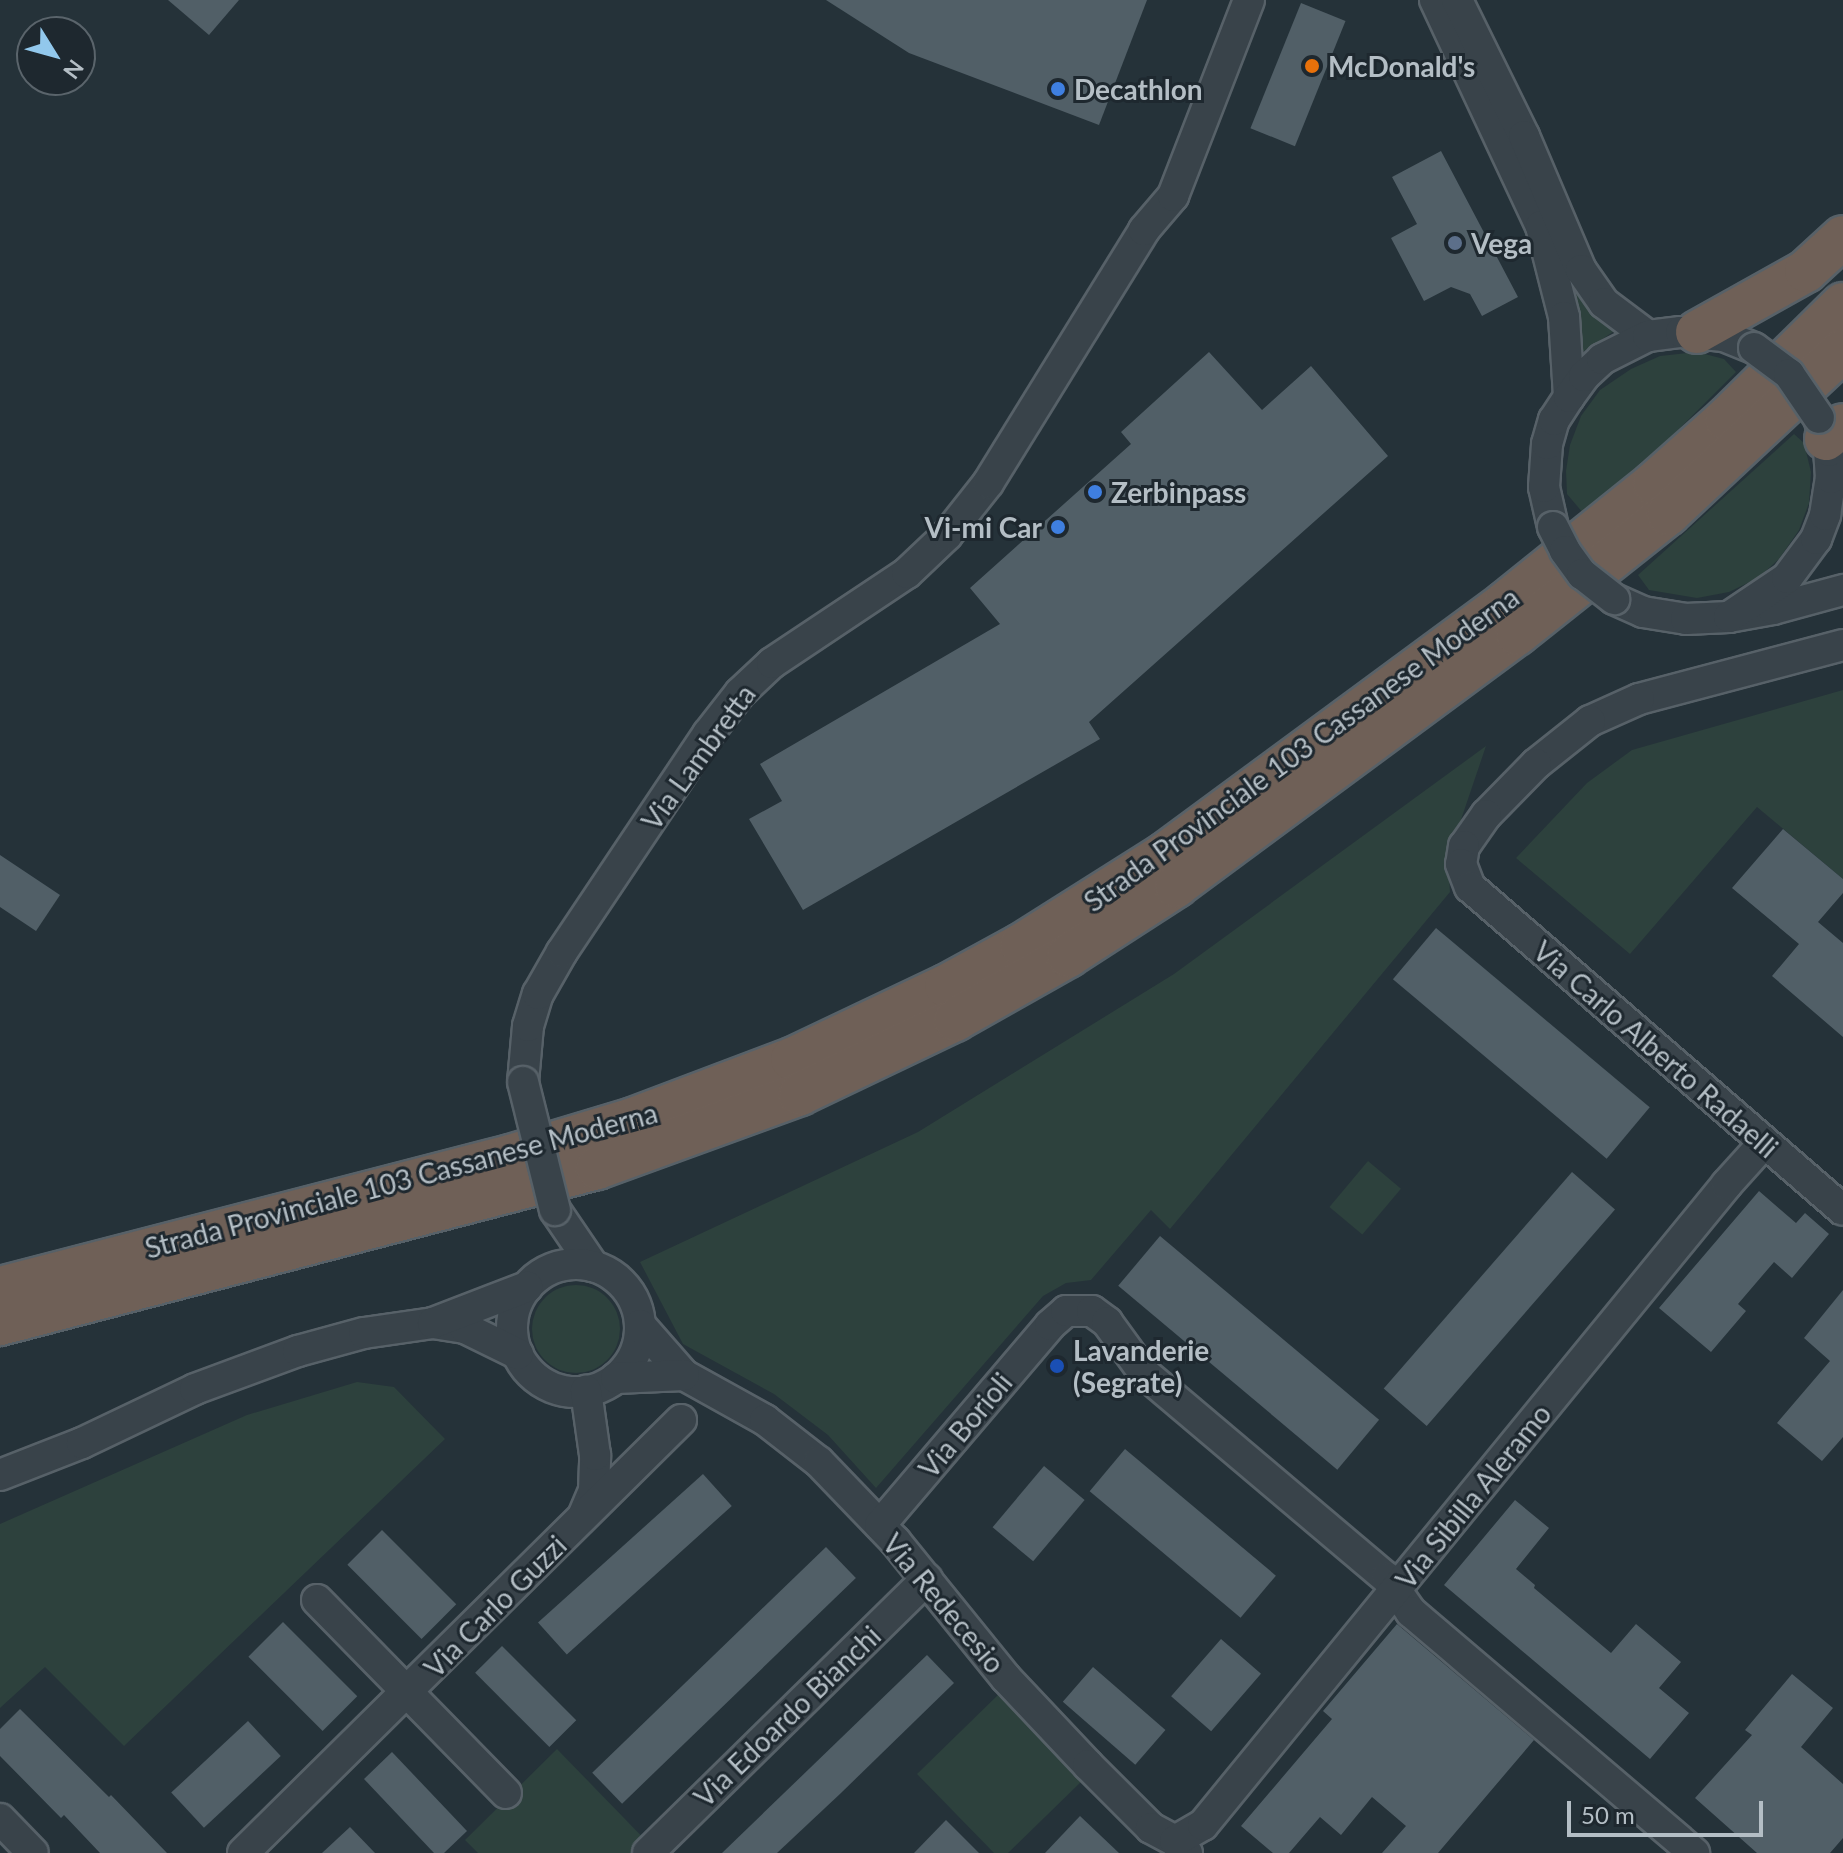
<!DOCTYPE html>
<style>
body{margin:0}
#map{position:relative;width:1843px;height:1853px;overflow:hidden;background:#253239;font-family:Lato,sans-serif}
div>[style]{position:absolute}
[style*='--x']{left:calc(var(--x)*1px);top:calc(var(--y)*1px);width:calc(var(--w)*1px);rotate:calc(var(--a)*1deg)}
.green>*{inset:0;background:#2d413d;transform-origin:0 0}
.round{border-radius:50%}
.building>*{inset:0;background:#515f67;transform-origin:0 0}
.roads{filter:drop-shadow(2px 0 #576168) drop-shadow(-2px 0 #576168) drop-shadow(0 2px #576168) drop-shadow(0 -2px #576168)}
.minor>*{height:30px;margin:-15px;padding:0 15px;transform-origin:15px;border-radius:15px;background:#39434a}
.minor>.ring{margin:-15px;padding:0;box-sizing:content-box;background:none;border:30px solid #39434a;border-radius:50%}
.highway>*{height:42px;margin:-21px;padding:0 21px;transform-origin:21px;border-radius:21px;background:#6f6057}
.bridges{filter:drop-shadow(2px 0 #576168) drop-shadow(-2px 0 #576168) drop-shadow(0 2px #576168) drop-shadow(0 -2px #576168)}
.minor-bridge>*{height:30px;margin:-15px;padding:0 15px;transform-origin:15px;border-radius:15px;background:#39434a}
.dots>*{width:22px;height:22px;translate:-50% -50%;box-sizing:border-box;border:4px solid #1e282f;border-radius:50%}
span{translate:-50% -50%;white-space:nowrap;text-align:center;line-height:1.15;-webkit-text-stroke:6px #1e282f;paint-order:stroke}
.poi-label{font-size:28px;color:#b4bec5;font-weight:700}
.left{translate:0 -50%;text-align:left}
.right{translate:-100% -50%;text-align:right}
.street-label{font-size:28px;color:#b4bec5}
.north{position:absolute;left:16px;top:16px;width:80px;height:80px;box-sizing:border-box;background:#1e282f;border:2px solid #5a646b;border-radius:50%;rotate:127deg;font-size:22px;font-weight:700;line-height:32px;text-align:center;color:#b4bec5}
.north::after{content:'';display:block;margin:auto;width:28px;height:36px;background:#92c8ec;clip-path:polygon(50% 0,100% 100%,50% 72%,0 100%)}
.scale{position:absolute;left:1567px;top:1801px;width:196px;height:36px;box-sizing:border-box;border:4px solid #b4bec5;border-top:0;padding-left:10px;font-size:24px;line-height:28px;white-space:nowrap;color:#b4bec5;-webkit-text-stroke:6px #1e282f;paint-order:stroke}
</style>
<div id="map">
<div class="green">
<div style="clip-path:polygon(1573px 283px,1589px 307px,1619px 328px,1581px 353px)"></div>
<div style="clip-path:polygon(1697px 352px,1724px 359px,1736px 372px,1671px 437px,1583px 513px,1567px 494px,1566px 471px,1570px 445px,1581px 416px,1600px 390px,1631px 369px,1660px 356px)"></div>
<div style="clip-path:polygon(1794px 434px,1804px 443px,1811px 472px,1809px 503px,1799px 530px,1779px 559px,1758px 578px,1729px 592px,1697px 598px,1649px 590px,1638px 575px)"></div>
<div style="clip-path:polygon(1843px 690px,1843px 879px,1757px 807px,1630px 954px,1516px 858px,1587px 783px,1632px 750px)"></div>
<div style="clip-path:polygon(1486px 746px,1448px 858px,1450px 892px,1170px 1229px,1151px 1210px,1091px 1280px,1066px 1283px,1043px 1296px,876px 1488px,828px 1435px,774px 1394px,683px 1344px,640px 1262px,918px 1132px,1174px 974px)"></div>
<div style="left:1368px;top:1161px;width:43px;height:60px;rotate:40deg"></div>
<div class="round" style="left:532px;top:1285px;width:88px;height:88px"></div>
<div style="clip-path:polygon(357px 1382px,394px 1387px,445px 1439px,124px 1746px,45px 1667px,0 1708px,0 1524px,247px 1415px)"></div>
<div style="clip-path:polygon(1001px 1692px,1085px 1778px,1008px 1853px,994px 1853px,917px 1774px)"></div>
<div style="clip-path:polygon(557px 1749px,658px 1853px,478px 1853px,465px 1840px)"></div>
</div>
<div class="building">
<div style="clip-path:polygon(168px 0,239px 0,209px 35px)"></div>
<div style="clip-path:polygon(826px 0,1147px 0,1099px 125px,909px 53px)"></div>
<div style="left:1301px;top:3px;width:48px;height:135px;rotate:22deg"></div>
<div style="clip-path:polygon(1441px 151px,1518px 297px,1482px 316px,1470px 294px,1451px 287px,1424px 301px,1391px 238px,1417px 224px,1392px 177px)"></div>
<div style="clip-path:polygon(1209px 352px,1262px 410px,1311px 366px,1388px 456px,1089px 722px,1100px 739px,803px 910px,749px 819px,782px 801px,760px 764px,1000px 624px,970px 588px,1131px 444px,1121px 432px)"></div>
<div style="clip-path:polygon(1783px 829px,1843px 879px,1843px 893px,1818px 922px,1843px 943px,1843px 1037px,1772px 976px,1799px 944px,1732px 888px)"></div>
<div style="clip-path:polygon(0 855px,60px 895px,36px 931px,0 907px)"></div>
<div style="left:1436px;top:928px;width:279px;height:67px;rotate:40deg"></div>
<div style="left:1572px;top:1172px;width:57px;height:287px;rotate:41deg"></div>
<div style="clip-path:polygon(1759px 1191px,1796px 1223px,1805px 1213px,1829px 1234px,1792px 1278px,1774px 1262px,1738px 1304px,1746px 1311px,1711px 1352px,1659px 1308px)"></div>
<div style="left:1160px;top:1236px;width:286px;height:65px;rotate:40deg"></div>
<div style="clip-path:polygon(1843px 1290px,1843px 1437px,1822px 1461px,1777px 1423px,1830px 1361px,1804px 1338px)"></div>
<div style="left:1125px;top:1449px;width:197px;height:55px;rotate:40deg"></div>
<div style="left:1044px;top:1466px;width:53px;height:80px;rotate:40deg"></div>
<div style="left:703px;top:1474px;width:43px;height:222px;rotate:48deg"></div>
<div style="clip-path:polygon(1515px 1500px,1549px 1528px,1516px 1569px,1535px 1585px,1534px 1588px,1611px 1653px,1636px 1624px,1681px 1662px,1659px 1688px,1689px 1713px,1650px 1759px,1444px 1585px)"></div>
<div style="left:382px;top:1530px;width:105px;height:49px;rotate:45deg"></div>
<div style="left:826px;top:1547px;width:43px;height:325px;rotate:46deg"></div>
<div style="left:283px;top:1622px;width:105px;height:49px;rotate:45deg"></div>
<div style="clip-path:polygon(1397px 1624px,1534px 1740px,1438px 1853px,1382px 1853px,1406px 1826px,1372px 1797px,1341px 1835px,1320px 1817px,1289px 1853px,1273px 1853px,1241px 1826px,1332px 1719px,1323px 1711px)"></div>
<div style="left:1221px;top:1639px;width:53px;height:76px;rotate:41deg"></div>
<div style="left:502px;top:1646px;width:105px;height:38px;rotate:45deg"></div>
<div style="clip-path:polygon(927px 1655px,954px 1683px,841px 1793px,777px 1853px,722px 1853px)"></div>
<div style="left:1093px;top:1667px;width:96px;height:46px;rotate:41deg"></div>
<div style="clip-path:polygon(1792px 1674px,1833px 1708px,1801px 1747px,1843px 1784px,1843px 1838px,1830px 1853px,1757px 1853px,1695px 1798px,1752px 1735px,1745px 1730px)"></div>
<div style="clip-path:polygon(20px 1709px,109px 1797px,111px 1795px,167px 1853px,100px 1853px,64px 1815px,61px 1818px,0 1756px,0 1729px)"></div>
<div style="left:248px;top:1721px;width:48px;height:105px;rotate:47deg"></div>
<div style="clip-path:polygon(392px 1752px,467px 1831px,444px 1853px,434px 1853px,364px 1779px)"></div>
<div style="clip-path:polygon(1080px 1816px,1119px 1853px,1045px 1853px)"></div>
<div style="clip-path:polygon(946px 1820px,979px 1853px,914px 1853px)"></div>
<div style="clip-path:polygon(350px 1827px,375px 1853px,322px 1853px)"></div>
</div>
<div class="roads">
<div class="minor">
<div style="--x:1435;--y:0;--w:250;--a:64.9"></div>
<div style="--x:1541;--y:226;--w:94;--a:75.8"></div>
<div style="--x:1564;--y:317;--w:80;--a:86.4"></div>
<div style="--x:1457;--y:0;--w:152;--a:63.8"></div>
<div style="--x:1524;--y:136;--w:146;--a:67"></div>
<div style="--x:1581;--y:270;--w:40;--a:55.1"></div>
<div style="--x:1604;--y:303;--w:55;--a:36.9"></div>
<div style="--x:1553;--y:527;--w:41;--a:-102.7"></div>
<div style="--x:1544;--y:487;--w:43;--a:-86"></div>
<div style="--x:1547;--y:444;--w:25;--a:-74"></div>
<div style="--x:1554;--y:420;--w:27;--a:-57"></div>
<div style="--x:1569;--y:397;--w:26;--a:-54"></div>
<div style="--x:1584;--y:376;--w:25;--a:-43"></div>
<div style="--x:1602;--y:359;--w:51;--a:-26.6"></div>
<div style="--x:1648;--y:336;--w:33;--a:-7"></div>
<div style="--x:1681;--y:332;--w:43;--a:5.3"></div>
<div style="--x:1724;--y:336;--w:32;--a:22"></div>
<div style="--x:1614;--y:599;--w:32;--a:24"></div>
<div style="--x:1643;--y:612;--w:44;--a:9.2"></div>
<div style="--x:1686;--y:619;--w:43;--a:-2.7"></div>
<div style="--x:1729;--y:617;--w:45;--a:-10.3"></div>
<div style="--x:1773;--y:609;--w:73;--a:-15.2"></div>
<div style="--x:1729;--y:617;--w:70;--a:-33.9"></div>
<div style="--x:1787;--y:578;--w:49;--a:-53.4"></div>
<div style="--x:1816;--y:539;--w:26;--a:-69"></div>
<div style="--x:1825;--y:515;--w:37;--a:-81"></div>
<div style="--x:1831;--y:478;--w:27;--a:-94"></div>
<div style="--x:1829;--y:451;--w:34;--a:-107"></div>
<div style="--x:1843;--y:645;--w:211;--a:165.2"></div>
<div style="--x:1639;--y:699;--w:54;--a:155.8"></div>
<div style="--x:1590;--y:721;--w:69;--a:141.5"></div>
<div style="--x:1536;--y:764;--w:71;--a:134.4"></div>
<div style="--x:1486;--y:815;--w:38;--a:125"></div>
<div style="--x:1464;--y:846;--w:18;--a:99"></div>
<div style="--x:1461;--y:864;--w:25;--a:69"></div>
<div style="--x:1470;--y:887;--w:493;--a:40.9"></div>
<div style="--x:523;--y:1082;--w:56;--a:-84.9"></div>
<div style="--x:528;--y:1026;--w:34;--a:-73"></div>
<div style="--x:538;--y:994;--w:48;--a:-60.3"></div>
<div style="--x:562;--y:952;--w:262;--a:-56.2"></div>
<div style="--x:708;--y:734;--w:52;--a:-52"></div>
<div style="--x:740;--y:693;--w:44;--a:-43.2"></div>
<div style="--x:772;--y:663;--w:162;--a:-33.7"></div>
<div style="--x:907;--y:573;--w:55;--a:-43.5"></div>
<div style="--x:947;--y:535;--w:66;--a:-51.7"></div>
<div style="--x:988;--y:483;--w:297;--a:-58.3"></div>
<div style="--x:1144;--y:230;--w:45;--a:-49.5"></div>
<div style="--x:1173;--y:196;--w:210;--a:-68.8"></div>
<div style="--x:555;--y:1210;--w:68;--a:55.8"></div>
<div class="ring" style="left:512px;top:1264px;width:98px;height:98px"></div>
<div style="--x:433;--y:1323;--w:32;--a:9"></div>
<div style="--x:465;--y:1328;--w:59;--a:26.1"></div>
<div style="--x:640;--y:1325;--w:67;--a:48.7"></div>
<div style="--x:684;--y:1375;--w:93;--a:29.1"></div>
<div style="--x:765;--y:1420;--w:68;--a:37.9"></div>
<div style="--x:819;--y:1462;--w:110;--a:46.1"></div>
<div style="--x:895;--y:1541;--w:176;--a:51"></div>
<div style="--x:1006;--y:1678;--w:120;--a:46.7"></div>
<div style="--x:1088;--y:1765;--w:89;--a:45"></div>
<div style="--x:1151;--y:1828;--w:27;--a:28"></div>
<div style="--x:1175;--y:1841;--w:17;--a:45"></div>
<div style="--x:616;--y:1378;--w:68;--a:-2.5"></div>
<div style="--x:0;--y:1475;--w:88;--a:-21.3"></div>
<div style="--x:82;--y:1443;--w:125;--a:-25.5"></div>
<div style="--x:195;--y:1389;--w:110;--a:-20.3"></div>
<div style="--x:298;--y:1351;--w:68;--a:-15.3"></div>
<div style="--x:364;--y:1333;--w:70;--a:-8.2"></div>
<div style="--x:433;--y:1323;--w:101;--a:-21"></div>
<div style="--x:584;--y:1514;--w:25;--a:-67"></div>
<div style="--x:594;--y:1491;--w:36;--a:-88"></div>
<div style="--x:595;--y:1455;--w:65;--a:-98"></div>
<div style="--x:880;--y:1525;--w:262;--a:-49.6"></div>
<div style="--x:1050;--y:1325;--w:21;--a:-41"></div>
<div style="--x:1066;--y:1311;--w:26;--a:0"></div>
<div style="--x:1092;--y:1311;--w:19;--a:36"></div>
<div style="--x:1107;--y:1322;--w:63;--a:54"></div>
<div style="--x:1144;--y:1373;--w:318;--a:40.2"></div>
<div style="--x:1387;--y:1578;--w:42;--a:54.8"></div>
<div style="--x:1411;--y:1612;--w:372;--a:40.4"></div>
<div style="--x:317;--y:1600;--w:270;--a:45.6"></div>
<div style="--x:0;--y:1819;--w:47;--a:45.9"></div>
<div style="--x:1175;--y:1841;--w:32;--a:-30"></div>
<div style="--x:1203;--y:1825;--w:828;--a:-50.73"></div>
<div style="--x:1727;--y:1184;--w:55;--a:-47.9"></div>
<div style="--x:243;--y:1853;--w:616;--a:-44.67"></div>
<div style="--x:648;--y:1853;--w:391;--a:-44.5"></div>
</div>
<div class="highway">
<div style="--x:1697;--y:332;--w:125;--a:-29.2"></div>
<div style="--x:1806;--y:271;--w:50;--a:-42.6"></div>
<div style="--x:1826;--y:439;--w:22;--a:-39"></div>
<div style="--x:0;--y:1288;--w:527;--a:-14.51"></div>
<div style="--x:510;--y:1156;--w:128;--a:-16.7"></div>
<div style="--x:633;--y:1119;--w:170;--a:-20.7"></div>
<div style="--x:792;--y:1059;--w:170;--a:-25.4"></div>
<div style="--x:946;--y:986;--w:85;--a:-28.7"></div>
<div style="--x:1021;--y:945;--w:170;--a:-32.3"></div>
<div style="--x:1165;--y:854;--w:423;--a:-36.4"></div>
<div style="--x:1505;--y:603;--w:191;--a:-38.8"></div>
<div style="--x:1654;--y:483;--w:96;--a:-41.6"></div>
<div style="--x:1726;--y:419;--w:164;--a:-44.5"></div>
<div style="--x:0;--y:1324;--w:617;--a:-14.64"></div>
<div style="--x:597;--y:1168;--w:216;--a:-20"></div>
<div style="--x:800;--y:1094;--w:172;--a:-25.5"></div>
<div style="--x:955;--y:1020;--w:130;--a:-29.5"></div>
<div style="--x:1068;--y:956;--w:129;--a:-32.9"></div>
<div style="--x:1176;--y:886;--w:424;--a:-36.5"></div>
<div style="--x:1517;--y:634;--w:193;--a:-38.5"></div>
<div style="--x:1668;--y:514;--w:240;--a:-43.1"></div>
</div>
</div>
<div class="bridges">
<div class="minor-bridge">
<div style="--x:1754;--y:348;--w:44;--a:36.6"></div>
<div style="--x:1789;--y:374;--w:53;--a:55.7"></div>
<div style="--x:1553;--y:527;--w:27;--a:63"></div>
<div style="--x:1565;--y:551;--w:29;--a:54"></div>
<div style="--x:1582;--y:574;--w:41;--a:38"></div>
<div style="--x:523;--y:1082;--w:132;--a:76"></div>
</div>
</div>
<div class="dots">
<div style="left:1312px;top:66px;background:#e8710a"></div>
<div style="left:1058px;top:89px;background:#3f7fe0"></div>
<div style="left:1455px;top:243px;background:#5c6f8a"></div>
<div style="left:1095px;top:492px;background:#3f7fe0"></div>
<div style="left:1058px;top:527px;background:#3f7fe0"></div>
<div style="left:1057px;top:1366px;background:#1a4fb4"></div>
</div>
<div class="poi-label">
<span class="left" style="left:1328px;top:66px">McDonald's</span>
<span class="left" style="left:1074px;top:89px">Decathlon</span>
<span class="left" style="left:1471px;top:243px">Vega</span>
<span class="left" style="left:1111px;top:492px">Zerbinpass</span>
<span class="right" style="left:1042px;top:527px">Vi-mi Car</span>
<span class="left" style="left:1073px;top:1366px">Lavanderie<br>(Segrate)</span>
</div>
<div class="street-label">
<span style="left:1301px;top:749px;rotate:-36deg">Strada Provinciale 103 Cassanese Moderna</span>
<span style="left:698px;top:757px;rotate:-54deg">Via Lambretta</span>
<span style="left:1656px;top:1049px;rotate:41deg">Via Carlo Alberto Radaelli</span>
<span style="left:401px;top:1180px;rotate:-15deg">Strada Provinciale 103 Cassanese Moderna</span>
<span style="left:965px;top:1425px;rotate:-50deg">Via Borioli</span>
<span style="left:1473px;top:1496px;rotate:-51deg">Via Sibilla Aleramo</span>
<span style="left:944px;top:1603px;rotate:50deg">Via Redecesio</span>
<span style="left:495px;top:1606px;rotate:-45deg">Via Carlo Guzzi</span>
<span style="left:787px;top:1716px;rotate:-44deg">Via Edoardo Bianchi</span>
</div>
<div class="north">N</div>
<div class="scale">50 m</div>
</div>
